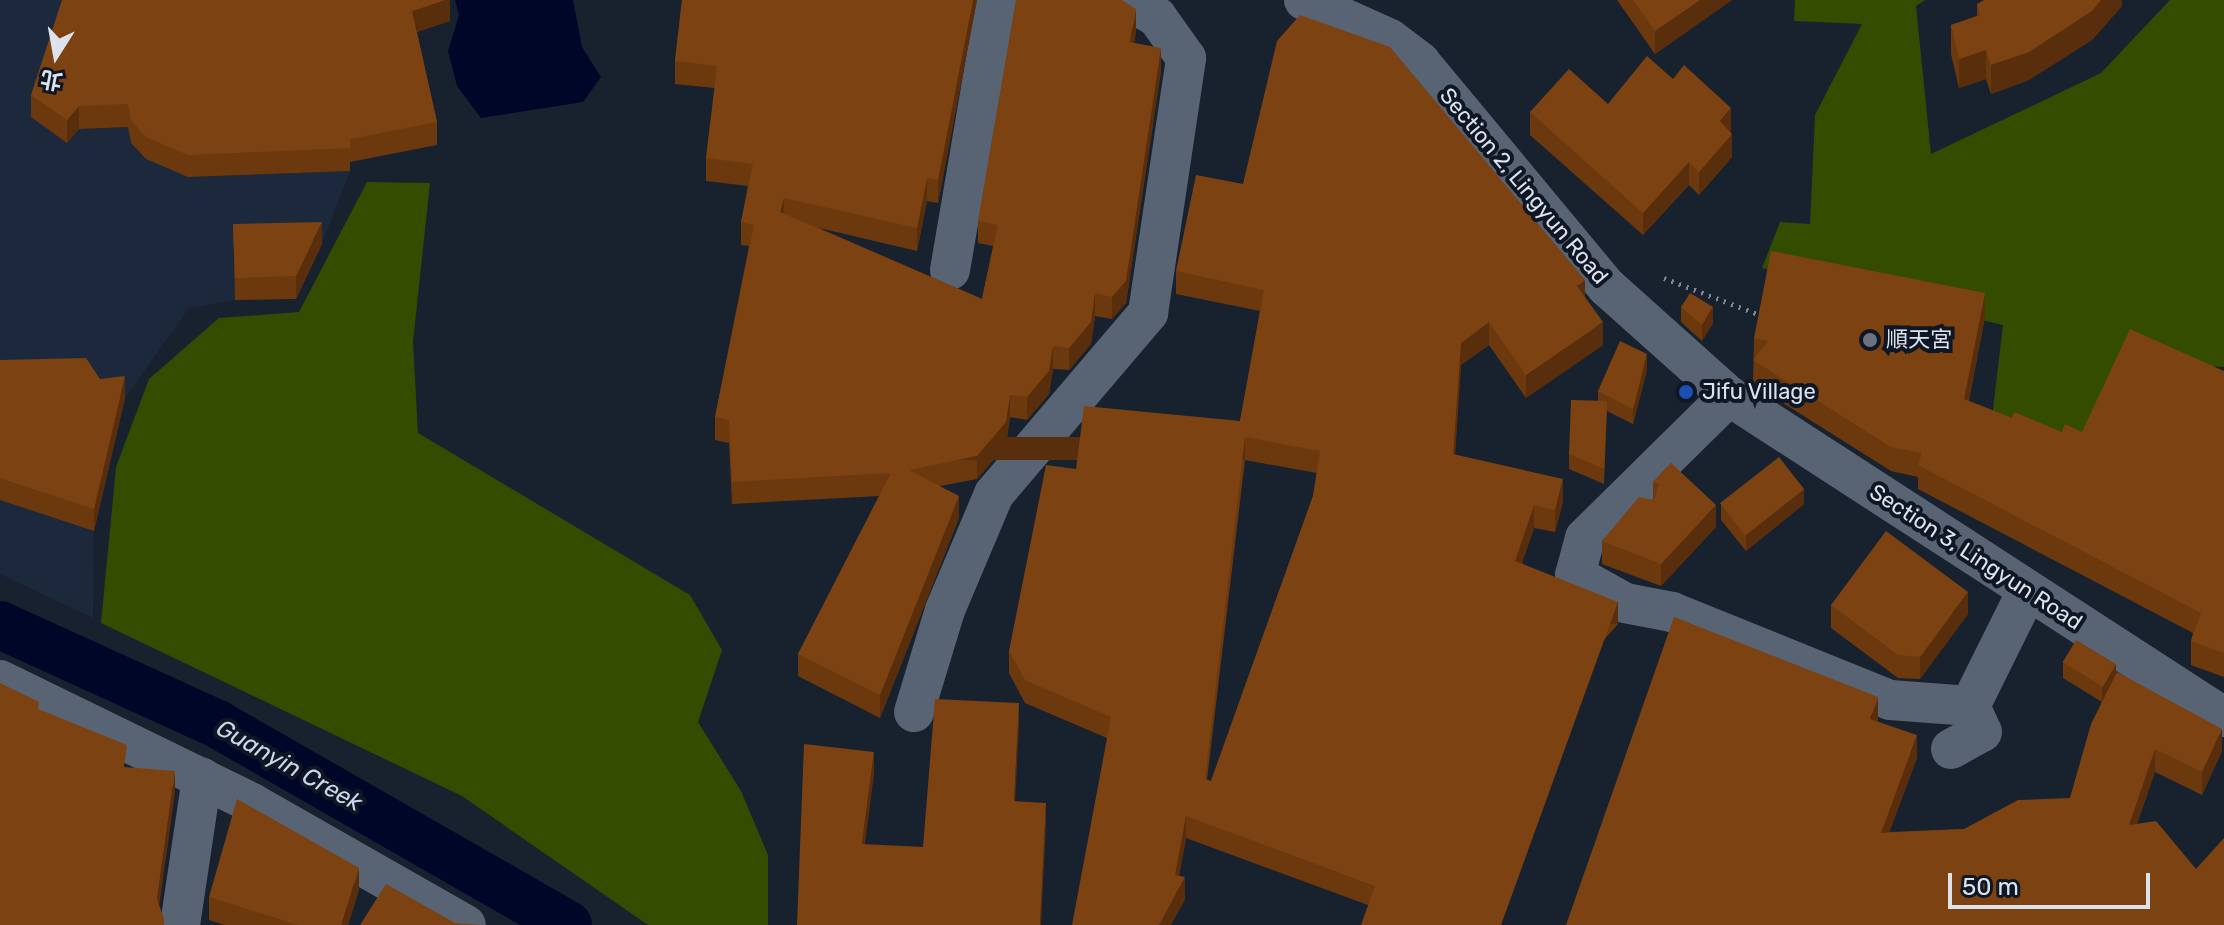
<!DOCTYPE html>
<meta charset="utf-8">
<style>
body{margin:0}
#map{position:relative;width:2224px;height:925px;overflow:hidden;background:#18212e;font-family:Rubik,"Noto Sans TC",sans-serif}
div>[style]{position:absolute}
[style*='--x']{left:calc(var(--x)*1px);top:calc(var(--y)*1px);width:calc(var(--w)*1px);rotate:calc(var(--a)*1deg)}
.built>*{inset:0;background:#1c283b}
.green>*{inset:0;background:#344c00}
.water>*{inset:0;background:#000627}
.river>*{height:48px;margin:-24px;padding:0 24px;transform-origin:24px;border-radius:24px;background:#000627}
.path>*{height:5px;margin-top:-2.5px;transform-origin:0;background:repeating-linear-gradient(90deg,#808893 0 2px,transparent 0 8px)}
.minor>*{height:40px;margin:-20px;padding:0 20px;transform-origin:20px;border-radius:20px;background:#586373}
.wall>*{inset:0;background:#6c390f}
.shaded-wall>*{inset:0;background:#582e0c;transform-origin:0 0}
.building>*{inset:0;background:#7d4211;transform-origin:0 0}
.dots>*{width:22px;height:22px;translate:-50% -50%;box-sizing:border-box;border:4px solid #0f1724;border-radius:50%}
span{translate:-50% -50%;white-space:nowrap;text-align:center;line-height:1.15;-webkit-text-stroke:8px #0f1724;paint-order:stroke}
.street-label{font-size:22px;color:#dce3ec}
.poi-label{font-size:22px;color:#dce3ec}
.left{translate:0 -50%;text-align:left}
.water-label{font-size:24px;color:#cad8eb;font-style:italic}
.north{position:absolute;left:16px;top:16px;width:80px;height:80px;-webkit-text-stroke:6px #0f1724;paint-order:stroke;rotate:191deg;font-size:22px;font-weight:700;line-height:32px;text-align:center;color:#dce3ec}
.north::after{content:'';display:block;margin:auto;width:28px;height:36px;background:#dce3ec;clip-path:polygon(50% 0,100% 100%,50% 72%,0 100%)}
.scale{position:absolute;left:1948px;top:873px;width:202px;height:36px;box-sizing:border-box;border:4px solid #dce3ec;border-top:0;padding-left:10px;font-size:24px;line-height:28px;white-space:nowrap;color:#dce3ec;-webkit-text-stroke:6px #0f1724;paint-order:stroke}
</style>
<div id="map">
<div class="built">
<div style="clip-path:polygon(0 0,63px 0,68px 142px,79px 129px,128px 127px,131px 143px,146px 159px,189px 177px,350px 171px,322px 244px,233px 247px,235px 300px,189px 308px,125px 398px,94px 531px,93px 618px,0 574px)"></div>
</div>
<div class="green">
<div style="clip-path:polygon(1795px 0,1925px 0,1916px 6px,1931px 154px,2101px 73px,2170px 0,2224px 0,2224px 367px,2143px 362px,2093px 452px,1991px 426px,2003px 325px,1762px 268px,1780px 222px,1810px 224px,1815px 115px,1862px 24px,1794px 21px)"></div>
<div style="clip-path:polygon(367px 182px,430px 183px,413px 342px,418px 433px,690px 595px,722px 650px,698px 722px,741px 791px,768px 855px,768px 925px,648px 925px,462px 796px,101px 623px,116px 467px,149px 379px,219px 318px,299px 312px)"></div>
</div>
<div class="water">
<div style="clip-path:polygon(455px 0,573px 0,582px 47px,601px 77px,583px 102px,481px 118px,457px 86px,448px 51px,459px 15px)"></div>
</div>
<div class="river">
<div style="--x:0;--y:625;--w:241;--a:24.5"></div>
<div style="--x:219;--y:725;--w:402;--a:29.8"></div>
</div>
<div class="path">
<div style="--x:1664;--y:278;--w:106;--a:21"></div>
</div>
<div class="minor">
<div style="--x:1304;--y:0;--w:94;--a:24.4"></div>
<div style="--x:1390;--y:39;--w:38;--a:37"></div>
<div style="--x:1420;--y:62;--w:293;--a:50.3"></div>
<div style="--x:1607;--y:287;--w:164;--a:41.8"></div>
<div style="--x:1729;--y:396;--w:590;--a:32.96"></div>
<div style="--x:950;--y:270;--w:274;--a:-80.3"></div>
<div style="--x:1729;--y:396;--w:202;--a:135.4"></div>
<div style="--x:1585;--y:538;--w:38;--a:105"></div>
<div style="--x:1575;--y:575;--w:57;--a:29.2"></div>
<div style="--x:1625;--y:603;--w:48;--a:10.8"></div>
<div style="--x:1672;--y:612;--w:235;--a:22"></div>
<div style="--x:1890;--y:700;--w:80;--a:4.3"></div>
<div style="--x:0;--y:680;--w:280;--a:26"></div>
<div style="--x:252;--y:803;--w:246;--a:29.7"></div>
<div style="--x:914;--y:712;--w:107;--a:-73.1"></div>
<div style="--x:945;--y:610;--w:126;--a:-67.1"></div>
<div style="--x:994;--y:494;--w:238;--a:-49.6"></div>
<div style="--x:1148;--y:313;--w:258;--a:-81.5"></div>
<div style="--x:1186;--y:58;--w:50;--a:-125.3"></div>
<div style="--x:1157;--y:17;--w:35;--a:-151"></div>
<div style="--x:1951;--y:749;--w:35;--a:-29"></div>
<div style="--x:1982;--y:732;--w:29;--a:-115"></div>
<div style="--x:1970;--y:706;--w:128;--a:-63.6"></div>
<div style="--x:180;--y:925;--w:149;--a:-81.5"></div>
</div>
<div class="wall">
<div style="clip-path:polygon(450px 0,450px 21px,417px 32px,437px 122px,437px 145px,350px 162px,350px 171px,188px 177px,146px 159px,131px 143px,128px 127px,79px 129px,67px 143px,31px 117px,31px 95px)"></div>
<div style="clip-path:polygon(682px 0,977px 0,938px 203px,927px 201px,917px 251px,819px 228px,982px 299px,993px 246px,978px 243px,978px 221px,1136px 32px,1134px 43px,1161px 71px,1126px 303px,1112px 319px,1095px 316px,1091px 344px,1069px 370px,1053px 369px,1049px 394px,1027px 420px,1010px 417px,1006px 445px,977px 479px,940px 486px,959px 518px,880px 718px,798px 676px,798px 654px,879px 496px,732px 504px,729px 443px,715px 440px,715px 417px,749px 246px,741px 245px,741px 222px,748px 186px,706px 181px,706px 158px,715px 88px,675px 84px,675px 61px)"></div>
<div style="clip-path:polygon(1617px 0,1732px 0,1655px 54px)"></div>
<div style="clip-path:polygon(2122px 0,2122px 6px,2092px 40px,2029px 80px,1991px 94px,1986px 79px,1959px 88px,1951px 54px,1951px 25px,1977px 16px,1977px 4px)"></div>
<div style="clip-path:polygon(1608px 104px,1731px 130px,1730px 132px,1732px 157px,1699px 195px,1689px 185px,1643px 235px,1530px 135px,1530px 112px)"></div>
<div style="clip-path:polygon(233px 224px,322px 244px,296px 299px,235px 300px)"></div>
<div style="clip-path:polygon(evenodd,1176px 271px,1585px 298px,1603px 345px,1526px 398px,1489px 345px,1461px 365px,1455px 455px,1563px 502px,1555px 532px,1534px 528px,1522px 563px,1618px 624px,1368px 905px,1186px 838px,1179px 876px,1185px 900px,1107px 738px,1025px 703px,1009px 673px,1009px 651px,1076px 469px,1240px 421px,1260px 311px,1176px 294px,1176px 271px,1245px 460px,1317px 473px,1313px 496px,1211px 781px,1207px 780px,1245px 460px)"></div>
<div style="clip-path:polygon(1681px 307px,1713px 323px,1702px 341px,1681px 322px)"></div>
<div style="clip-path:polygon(1985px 317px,1969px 401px,2012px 418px,2062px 432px,2082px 432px,2224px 371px,2224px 677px,2191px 665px,2191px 641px,2193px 633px,1918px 489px,1918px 477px,1891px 471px,1753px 384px,1754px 338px)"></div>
<div style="clip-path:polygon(0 360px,100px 379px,125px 398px,94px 531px,0 500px)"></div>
<div style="clip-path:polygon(1647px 370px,1633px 424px,1607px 411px,1604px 484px,1569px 469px,1569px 454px,1598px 401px,1598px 391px)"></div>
<div style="clip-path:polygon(1671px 463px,1716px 527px,1661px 586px,1602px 564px,1602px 541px,1653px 500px,1653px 482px)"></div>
<div style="clip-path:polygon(1804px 504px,1746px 551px,1721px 520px,1721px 505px)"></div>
<div style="clip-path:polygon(1831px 605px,1968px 614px,1920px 679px,1898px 678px,1831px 628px)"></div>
<div style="clip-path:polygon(2063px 662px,2116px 673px,2222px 751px,2202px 795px,2155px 772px,2137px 824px,2196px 869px,2224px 925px,1566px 925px,1878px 720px,1877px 721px,1917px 758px,1889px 832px,1964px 829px,2070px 798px,2102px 702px,2063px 678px)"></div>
<div style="clip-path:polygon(359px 890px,348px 925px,225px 925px,209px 920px,209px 897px)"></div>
</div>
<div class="shaded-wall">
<div style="clip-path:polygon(446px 0,450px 0,450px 21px,412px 33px,412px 11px)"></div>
<div style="clip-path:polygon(973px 0,977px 0,938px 203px,938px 180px)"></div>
<div style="clip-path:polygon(1700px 0,1732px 0,1655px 54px,1655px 31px)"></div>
<div style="clip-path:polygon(2101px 0,2122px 0,2122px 6px,2092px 40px,2029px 80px,1991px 94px,1991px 65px)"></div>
<div style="clip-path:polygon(1136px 9px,1136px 32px,1130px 65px,1130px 42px)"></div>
<div style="clip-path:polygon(1161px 48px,1161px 71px,1126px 303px,1112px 319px,1112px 297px)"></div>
<div style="clip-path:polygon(1986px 50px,1986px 79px,1959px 88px,1959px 59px)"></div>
<div style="clip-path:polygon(79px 106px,79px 129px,67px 143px,67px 120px)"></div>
<div style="clip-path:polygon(1731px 108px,1731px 130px,1720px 144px,1720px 121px)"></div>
<div style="clip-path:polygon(1732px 134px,1732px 157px,1699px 195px,1699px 172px)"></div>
<div style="clip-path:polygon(1689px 162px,1689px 185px,1643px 235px,1643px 213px)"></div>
<div style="clip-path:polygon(927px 178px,927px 201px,917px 251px,917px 228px)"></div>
<div style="clip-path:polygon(784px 198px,784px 221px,780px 212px)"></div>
<div style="clip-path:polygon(322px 222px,322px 244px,296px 299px,296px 276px)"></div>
<div style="clip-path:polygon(1585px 280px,1585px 303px,1577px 286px)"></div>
<div style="clip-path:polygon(1095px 293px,1095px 316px,1091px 344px,1069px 370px,1069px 348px)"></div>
<div style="clip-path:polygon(1985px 293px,1985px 317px,1964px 424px,1964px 399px)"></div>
<div style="clip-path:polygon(1713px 307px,1713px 323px,1702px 341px,1702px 325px)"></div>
<div style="clip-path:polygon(1489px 322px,1489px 345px,1461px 365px,1453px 477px,1453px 454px,1461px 343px)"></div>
<div style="clip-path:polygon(1603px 322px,1603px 345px,1526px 398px,1526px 375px)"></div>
<div style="clip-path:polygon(1053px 346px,1053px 369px,1049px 394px,1027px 420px,1027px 397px)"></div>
<div style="clip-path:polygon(1647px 354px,1647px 370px,1633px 424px,1633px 409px)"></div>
<div style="clip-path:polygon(125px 376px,125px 398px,94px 531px,94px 509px)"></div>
<div style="clip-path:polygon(1010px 395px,1010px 417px,1006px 445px,977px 479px,977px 456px)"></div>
<div style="left:1245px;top:437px;width:23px;height:344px;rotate:90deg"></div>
<div style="clip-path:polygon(1563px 479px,1563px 502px,1555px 532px,1555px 510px)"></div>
<div style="clip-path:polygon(1804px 489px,1804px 504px,1746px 551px,1746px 535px)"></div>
<div style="clip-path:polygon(959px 496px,959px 518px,880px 718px,880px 695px)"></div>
<div style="clip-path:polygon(1534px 505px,1534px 528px,1515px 583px,1515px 561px)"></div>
<div style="clip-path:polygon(1716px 505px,1716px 527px,1661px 586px,1661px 564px)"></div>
<div style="clip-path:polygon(1968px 592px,1968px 614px,1920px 679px,1920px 657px)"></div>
<div style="left:1618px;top:602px;width:22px;height:344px;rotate:90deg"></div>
<div style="clip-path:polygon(2116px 664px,2116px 680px,2102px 702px,2102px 686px)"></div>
<div style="clip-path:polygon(1878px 697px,1878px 720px,1870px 741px,1870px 719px)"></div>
<div style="clip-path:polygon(1019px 703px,1019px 726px,1014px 823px,1014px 801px)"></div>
<div style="clip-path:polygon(2222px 729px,2222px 751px,2202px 795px,2202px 772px)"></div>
<div style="clip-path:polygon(1917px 735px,1917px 758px,1881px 855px,1881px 833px)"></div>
<div style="clip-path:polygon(2155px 749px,2155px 772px,2129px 847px,2129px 825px)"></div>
<div style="clip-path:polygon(874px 752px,874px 775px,862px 867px,862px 844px)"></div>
<div style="clip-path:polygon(175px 771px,175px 793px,157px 922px,157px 899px)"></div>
<div style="clip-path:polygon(1046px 803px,1046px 825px,1041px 925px,1040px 925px)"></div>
<div style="clip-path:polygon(1186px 816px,1186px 838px,1176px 894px,1185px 877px,1185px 900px,1171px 925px,1159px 925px,1175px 875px)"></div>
<div style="clip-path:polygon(359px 868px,359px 890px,348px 925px,341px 925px)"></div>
</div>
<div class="building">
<div style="clip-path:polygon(62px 0,446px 0,412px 11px,437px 122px,350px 139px,350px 148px,188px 155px,146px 137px,131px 120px,128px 104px,79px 106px,67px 120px,31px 95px)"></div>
<div style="clip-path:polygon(682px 0,973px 0,938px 180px,927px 178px,917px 228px,784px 198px,780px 212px,982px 299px,998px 225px,978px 221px,1016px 0,1122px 0,1136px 9px,1130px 42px,1161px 48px,1126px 281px,1112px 297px,1095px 293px,1091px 322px,1069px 348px,1053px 346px,1049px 371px,1027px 397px,1010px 395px,1006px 422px,977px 456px,909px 470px,959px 496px,880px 695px,798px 654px,891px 473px,732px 482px,729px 420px,715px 417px,754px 225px,741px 222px,753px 164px,706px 158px,717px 66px,675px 61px)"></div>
<div style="clip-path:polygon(1633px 0,1700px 0,1655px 31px)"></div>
<div style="clip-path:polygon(1984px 0,2101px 0,2092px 11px,2029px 52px,1991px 65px,1986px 50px,1959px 59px,1951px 25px,1980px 15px,1977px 4px)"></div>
<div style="clip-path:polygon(evenodd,1300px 15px,1390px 47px,1585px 280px,1577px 286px,1603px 322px,1526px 375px,1489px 322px,1461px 343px,1453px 454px,1563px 479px,1555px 510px,1534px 505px,1515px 561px,1618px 602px,1501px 925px,1361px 925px,1375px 886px,1186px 816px,1175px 875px,1185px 877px,1159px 925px,1072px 925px,1111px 717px,1025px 680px,1009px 651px,1046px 465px,1076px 469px,1084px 406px,1240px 421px,1264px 290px,1176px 271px,1196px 175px,1243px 184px,1277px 41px,1300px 15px,1245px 437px,1320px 451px,1313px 496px,1211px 781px,1205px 779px,1245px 437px)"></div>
<div style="clip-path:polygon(1647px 56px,1673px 79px,1684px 65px,1731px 108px,1720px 121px,1732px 134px,1699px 172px,1689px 162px,1643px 213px,1530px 112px,1569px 69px,1608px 104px)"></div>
<div style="clip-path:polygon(322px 222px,296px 276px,235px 278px,233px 224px)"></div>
<div style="clip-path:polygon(1771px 251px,1985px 293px,1964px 399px,2012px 418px,2014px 412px,2062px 432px,2065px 424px,2082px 432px,2130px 329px,2224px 371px,2224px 653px,2191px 641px,2201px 613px,1918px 465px,1922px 453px,1891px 447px,1753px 360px,1768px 341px,1754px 338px)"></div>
<div style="clip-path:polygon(1690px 293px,1713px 307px,1702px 325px,1681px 307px)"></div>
<div style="clip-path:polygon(1620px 341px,1647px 354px,1633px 409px,1598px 391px)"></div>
<div style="clip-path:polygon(86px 358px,100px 379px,125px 376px,94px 509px,0 478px,0 360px)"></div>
<div style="clip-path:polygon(1571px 400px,1607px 401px,1604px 469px,1569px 454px)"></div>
<div style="left:1779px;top:457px;width:41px;height:75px;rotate:52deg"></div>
<div style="clip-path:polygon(1671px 463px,1716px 505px,1661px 564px,1602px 541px,1639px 497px,1654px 500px,1659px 484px,1653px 482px)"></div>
<div style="clip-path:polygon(1886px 531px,1968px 592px,1920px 657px,1898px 655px,1831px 605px)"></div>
<div style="clip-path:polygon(1674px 617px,1878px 697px,1870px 719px,1917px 735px,1881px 833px,1964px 829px,2018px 800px,2070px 798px,2091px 724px,2117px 672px,2222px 729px,2202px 772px,2155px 749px,2129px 825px,2156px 821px,2196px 869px,2224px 838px,2224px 925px,1566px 925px)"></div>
<div style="left:2076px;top:640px;width:47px;height:26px;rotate:31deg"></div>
<div style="clip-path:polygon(0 683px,39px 702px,38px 709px,127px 745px,124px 767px,175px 771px,157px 899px,164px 919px,164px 925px,0 925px)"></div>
<div style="clip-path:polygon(935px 699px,1019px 703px,1014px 801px,1046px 803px,1040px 925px,797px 925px,804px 744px,874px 752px,862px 844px,923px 847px)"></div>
<div style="clip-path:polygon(237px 799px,359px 868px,341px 925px,298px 925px,209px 897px)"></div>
<div style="clip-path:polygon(386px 884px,455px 923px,483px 925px,360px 925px)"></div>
</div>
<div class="dots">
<div style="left:1870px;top:340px;background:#6b7280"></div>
<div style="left:1686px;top:392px;background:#1a4fb4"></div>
</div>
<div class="street-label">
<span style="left:1524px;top:186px;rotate:50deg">Section 2, Lingyun Road</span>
<span style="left:1976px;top:557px;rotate:33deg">Section 3, Lingyun Road</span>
</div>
<div class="poi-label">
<span class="left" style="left:1886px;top:340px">順天宮</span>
<span class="left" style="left:1702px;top:392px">Jifu Village</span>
</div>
<div class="water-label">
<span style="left:289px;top:766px;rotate:29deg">Guanyin Creek</span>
</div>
<div class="north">北</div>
<div class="scale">50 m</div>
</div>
